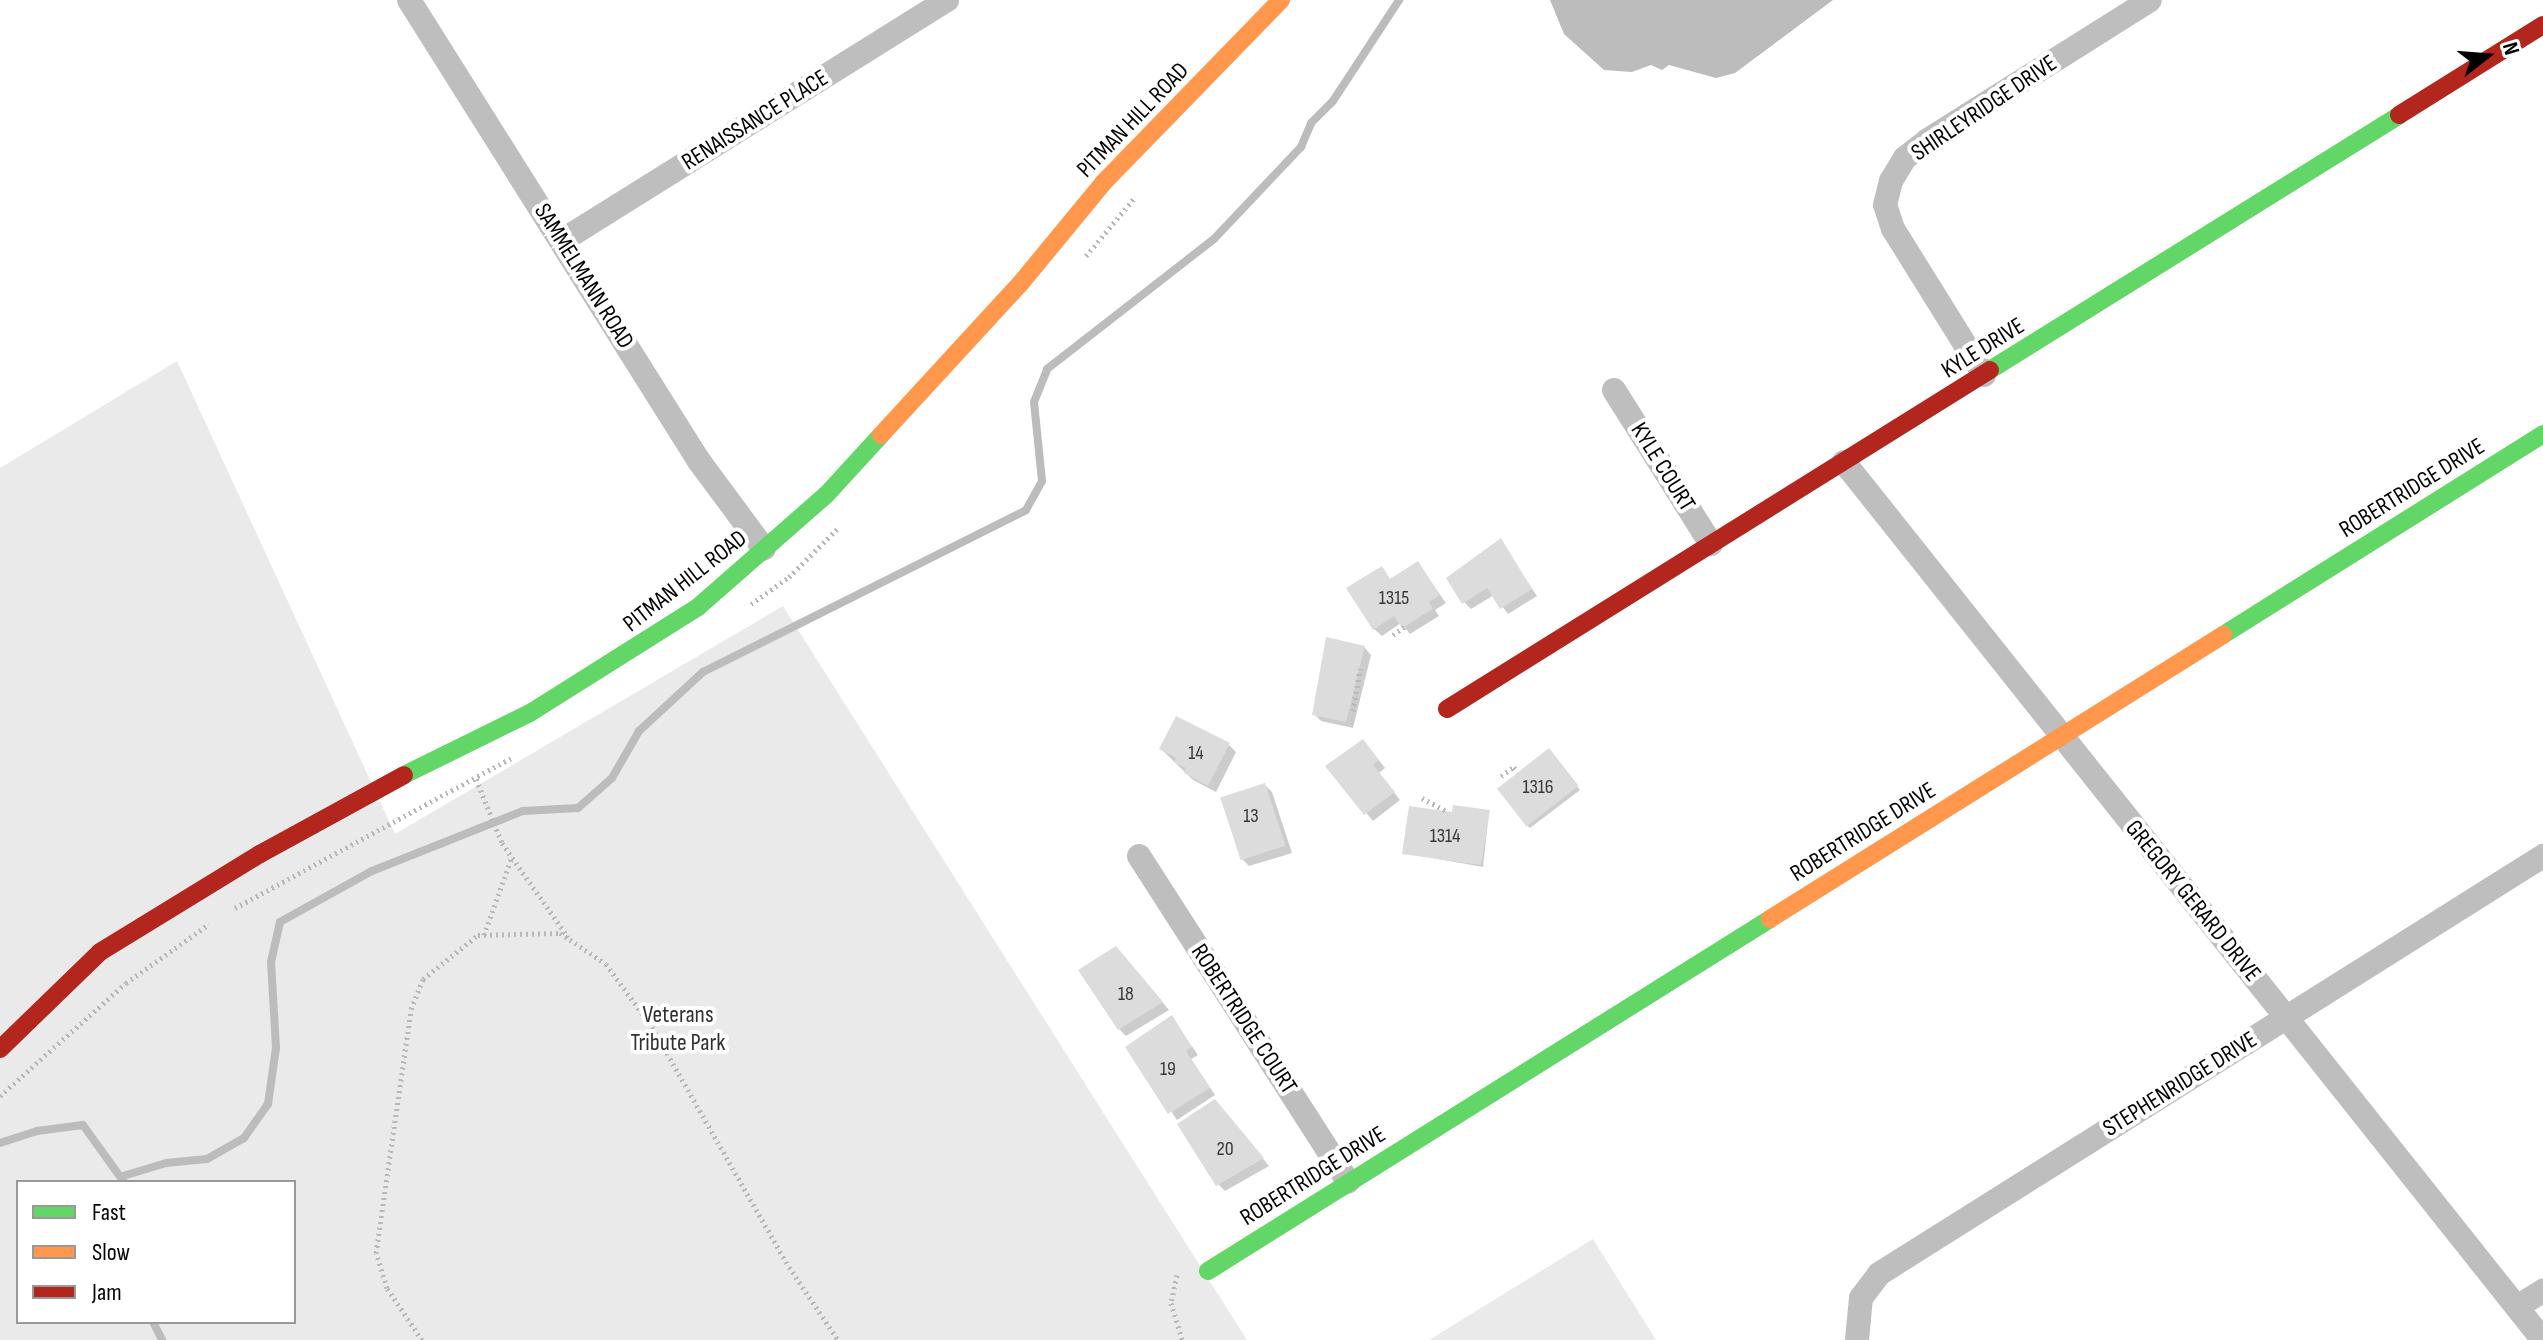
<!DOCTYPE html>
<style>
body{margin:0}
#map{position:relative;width:2543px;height:1340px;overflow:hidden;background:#fff;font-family:"Sofia Sans Condensed",sans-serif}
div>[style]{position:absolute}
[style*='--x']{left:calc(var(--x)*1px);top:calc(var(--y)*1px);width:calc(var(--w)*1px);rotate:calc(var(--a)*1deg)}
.green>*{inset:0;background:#eaeaea}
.water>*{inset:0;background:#bcbcbc}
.shadow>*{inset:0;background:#0003}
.stream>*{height:8px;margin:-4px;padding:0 4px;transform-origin:4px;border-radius:4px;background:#bcbcbc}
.building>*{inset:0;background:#dcdcdc;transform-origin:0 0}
.path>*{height:5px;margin-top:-2.5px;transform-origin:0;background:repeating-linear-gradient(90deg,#b8b8b8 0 2px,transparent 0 6px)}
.street>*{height:24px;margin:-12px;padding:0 12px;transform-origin:12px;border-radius:12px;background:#bebebe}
.fast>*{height:18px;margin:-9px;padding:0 9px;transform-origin:9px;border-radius:9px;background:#63d668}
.slow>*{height:18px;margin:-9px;padding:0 9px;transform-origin:9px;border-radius:9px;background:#ff974d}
.jam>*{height:18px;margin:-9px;padding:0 9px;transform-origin:9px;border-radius:9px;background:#b3261e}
span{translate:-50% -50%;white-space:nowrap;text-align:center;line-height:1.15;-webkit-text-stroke:8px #fff;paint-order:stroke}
.number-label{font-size:20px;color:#373737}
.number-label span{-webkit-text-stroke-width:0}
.street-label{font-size:24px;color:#000}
.park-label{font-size:24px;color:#2f2f2f}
.legend{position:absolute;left:16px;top:1180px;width:280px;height:144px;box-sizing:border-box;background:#fff;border:2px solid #999;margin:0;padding:10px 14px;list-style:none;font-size:24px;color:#000}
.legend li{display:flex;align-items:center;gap:16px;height:40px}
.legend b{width:40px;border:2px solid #999}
.north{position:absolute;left:2447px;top:16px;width:80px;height:80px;-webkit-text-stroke:6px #fff;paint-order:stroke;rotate:73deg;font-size:22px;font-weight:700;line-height:32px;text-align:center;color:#000}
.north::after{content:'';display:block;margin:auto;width:28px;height:36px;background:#000;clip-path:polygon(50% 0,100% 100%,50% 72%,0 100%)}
</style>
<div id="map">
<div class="green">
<div style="clip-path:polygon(evenodd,177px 361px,395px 834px,783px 606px,1247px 1340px,0 1340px,0 468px,177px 361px,18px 1182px,294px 1182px,294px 1322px,18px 1322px,18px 1182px)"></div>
<div style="clip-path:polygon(1593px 1239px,1656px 1340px,1429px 1340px)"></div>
</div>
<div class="water">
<div style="clip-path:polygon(1550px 0,1833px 0,1735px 73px,1716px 78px,1669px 65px,1662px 70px,1651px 65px,1632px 72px,1604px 70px,1564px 34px)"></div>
</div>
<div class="shadow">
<div style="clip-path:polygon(1500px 541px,1537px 596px,1508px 614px,1494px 595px,1471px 609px,1464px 602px)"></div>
<div style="clip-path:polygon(1418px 564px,1446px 603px,1435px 610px,1439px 616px,1410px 634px,1401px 623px,1382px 636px,1374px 629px,1381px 568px,1392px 581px)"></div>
<div style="clip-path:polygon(1364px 647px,1371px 655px,1353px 728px,1321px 721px,1314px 714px)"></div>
<div style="clip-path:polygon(1229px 745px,1236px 752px,1216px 792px,1193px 780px,1161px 749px)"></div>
<div style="clip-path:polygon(1370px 749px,1385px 768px,1379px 773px,1400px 800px,1373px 821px,1328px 767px)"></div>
<div style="clip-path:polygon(1552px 753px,1580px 790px,1530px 828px,1527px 825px)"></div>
<div style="clip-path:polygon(1265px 785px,1272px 792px,1292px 853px,1249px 866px,1242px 859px)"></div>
<div style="clip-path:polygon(1489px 812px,1483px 867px,1404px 853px,1454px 814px)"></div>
<div style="clip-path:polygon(1123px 956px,1169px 1010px,1126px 1036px,1119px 1029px)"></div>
<div style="clip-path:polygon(1171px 1017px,1198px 1055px,1191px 1059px,1215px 1095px,1177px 1120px,1128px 1048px)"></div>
<div style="clip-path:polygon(1222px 1109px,1269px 1166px,1225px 1191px,1218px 1184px)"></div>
</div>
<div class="stream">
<div style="--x:0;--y:1143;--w:39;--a:-18"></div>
<div style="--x:37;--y:1131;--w:46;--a:-7.4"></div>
<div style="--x:83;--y:1125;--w:70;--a:54.3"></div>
<div style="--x:123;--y:1176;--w:45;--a:-16.8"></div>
<div style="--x:166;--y:1163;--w:41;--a:-5.6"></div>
<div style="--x:207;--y:1159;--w:43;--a:-29.6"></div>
<div style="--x:244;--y:1138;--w:42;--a:-54.8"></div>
<div style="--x:268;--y:1104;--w:57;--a:-81.9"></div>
<div style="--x:276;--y:1048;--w:86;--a:-93.3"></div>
<div style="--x:271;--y:962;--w:41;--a:-77.3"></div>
<div style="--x:280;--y:922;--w:105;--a:-29"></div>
<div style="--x:372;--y:871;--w:162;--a:-21.7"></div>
<div style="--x:523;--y:811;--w:55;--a:-3.1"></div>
<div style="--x:578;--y:808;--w:45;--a:-41.4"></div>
<div style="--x:612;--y:778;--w:54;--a:-60.1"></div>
<div style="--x:639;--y:731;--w:87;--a:-42.7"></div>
<div style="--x:703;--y:672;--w:361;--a:-26.6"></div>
<div style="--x:1026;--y:510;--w:33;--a:-61"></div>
<div style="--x:1042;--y:481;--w:79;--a:-95.8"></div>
<div style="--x:1034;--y:402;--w:35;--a:-68"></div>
<div style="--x:1047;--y:369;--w:212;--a:-37.9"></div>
<div style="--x:1214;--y:239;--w:127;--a:-46.6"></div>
<div style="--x:1301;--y:147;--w:26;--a:-67"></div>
<div style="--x:1311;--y:123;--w:31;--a:-45"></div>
<div style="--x:1333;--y:101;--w:121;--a:-56.8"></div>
<div style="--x:153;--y:1322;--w:20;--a:63"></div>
</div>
<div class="building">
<div style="clip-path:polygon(1501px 538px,1532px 589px,1500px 609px,1487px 588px,1462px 604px,1446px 578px)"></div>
<div style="clip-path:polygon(1418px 561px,1440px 595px,1429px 602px,1433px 609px,1402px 628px,1394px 616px,1373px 630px,1346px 588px,1382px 566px,1390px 579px)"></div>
<div style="clip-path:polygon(1326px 637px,1365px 646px,1346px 722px,1312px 715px)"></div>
<div style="clip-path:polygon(1176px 716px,1230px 743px,1208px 786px,1184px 773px,1186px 768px,1174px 762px,1176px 758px,1159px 749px)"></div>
<div style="clip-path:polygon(1363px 739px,1379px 760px,1373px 765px,1395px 792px,1364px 815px,1325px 766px)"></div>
<div style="left:1549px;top:748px;width:48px;height:66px;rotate:52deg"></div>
<div style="left:1265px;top:783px;width:66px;height:47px;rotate:72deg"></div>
<div style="clip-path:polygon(1453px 805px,1490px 810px,1481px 865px,1402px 854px,1409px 806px,1452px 812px)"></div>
<div style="clip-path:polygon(1116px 946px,1163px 1002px,1118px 1030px,1078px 970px)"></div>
<div style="clip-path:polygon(1172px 1015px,1192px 1047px,1186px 1051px,1210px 1088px,1168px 1114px,1125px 1047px)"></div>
<div style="clip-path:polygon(1215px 1099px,1264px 1158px,1216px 1186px,1177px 1124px)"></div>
</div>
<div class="path">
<div style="--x:1086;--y:256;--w:78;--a:-50.2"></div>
<div style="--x:751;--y:604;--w:47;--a:-35.4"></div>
<div style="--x:789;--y:577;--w:68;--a:-45"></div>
<div style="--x:1393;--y:635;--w:17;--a:-36"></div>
<div style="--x:1353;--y:711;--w:43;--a:-80.5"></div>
<div style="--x:1501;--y:776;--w:16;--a:-35"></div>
<div style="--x:1514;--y:767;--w:6;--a:51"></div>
<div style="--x:476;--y:779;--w:69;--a:67.9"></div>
<div style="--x:502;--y:843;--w:115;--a:54.9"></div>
<div style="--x:1422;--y:798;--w:30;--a:28"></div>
<div style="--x:235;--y:908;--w:314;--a:-28.5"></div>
<div style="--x:484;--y:935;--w:81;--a:-70.4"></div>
<div style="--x:0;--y:1096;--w:169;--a:-41.9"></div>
<div style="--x:126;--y:983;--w:102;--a:-35.4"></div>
<div style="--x:1177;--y:1275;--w:29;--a:102"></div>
<div style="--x:1171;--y:1303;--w:39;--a:73"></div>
<div style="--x:422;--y:1340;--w:63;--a:-123.9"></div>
<div style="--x:387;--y:1288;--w:37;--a:-107"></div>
<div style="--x:376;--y:1253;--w:246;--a:-81.8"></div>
<div style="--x:411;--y:1009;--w:32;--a:-68"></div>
<div style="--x:423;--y:979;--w:70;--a:-38.7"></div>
<div style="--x:478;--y:935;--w:82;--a:-1.4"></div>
<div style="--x:560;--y:933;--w:55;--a:34"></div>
<div style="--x:606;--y:964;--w:78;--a:53.9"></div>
<div style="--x:652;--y:1027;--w:276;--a:60.3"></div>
<div style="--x:789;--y:1267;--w:88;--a:56.1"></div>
</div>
<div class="street">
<div style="--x:409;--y:0;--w:545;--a:57.83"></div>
<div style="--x:699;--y:461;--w:109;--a:53.5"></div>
<div style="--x:563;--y:240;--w:453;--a:-32"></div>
<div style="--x:1984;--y:375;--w:172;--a:-121.9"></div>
<div style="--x:1893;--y:229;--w:25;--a:-108"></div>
<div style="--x:1885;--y:205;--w:25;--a:-76"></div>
<div style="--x:1891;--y:181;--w:27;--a:-59"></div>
<div style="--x:1905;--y:158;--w:29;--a:-38"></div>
<div style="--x:1928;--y:140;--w:262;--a:-32.2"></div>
<div style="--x:1614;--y:390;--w:182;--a:57.8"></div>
<div style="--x:1844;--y:462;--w:1122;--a:51.48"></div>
<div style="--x:1139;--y:856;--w:387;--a:57.3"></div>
<div style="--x:2517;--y:1307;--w:31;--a:-32"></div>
<div style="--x:1857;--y:1340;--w:42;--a:-84.6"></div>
<div style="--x:1861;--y:1298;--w:30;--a:-53"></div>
<div style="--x:1879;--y:1274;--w:785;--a:-32.19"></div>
</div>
<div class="fast">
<div style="--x:1990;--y:370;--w:482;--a:-31.9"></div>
<div style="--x:2223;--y:635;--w:378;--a:-32.1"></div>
<div style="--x:404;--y:775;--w:140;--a:-26.2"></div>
<div style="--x:530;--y:713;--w:199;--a:-32.2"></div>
<div style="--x:698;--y:607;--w:171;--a:-41.2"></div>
<div style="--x:827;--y:494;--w:80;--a:-47.5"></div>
<div style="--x:1208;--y:1271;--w:663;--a:-32.06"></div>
</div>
<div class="slow">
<div style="--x:881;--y:435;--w:205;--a:-47.4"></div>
<div style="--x:1020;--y:284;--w:132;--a:-50.5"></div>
<div style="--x:1104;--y:182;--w:254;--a:-45.8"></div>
<div style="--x:1770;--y:919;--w:535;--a:-32.08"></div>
</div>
<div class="jam">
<div style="--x:2399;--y:115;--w:170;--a:-32"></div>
<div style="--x:1447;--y:709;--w:640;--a:-31.98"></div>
<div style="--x:0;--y:1049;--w:139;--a:-44.1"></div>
<div style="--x:100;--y:952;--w:188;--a:-31.5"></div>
<div style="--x:260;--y:854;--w:164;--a:-28.7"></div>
</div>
<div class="number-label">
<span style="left:1394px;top:598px">1315</span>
<span style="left:1196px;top:753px">14</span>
<span style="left:1538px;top:787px">1316</span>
<span style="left:1251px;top:816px">13</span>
<span style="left:1445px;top:836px">1314</span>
<span style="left:1126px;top:994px">18</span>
<span style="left:1168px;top:1069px">19</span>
<span style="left:1225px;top:1149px">20</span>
</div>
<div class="street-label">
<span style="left:1984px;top:108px;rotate:-34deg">SHIRLEYRIDGE DRIVE</span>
<span style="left:755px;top:120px;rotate:-32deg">RENAISSANCE PLACE</span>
<span style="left:1133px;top:120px;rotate:-46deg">PITMAN HILL ROAD</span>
<span style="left:584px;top:276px;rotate:58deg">SAMMELMANN ROAD</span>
<span style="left:1983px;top:348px;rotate:-32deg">KYLE DRIVE</span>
<span style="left:1663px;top:467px;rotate:58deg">KYLE COURT</span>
<span style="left:2412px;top:488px;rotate:-32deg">ROBERTRIDGE DRIVE</span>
<span style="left:685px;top:581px;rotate:-38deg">PITMAN HILL ROAD</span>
<span style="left:1863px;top:832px;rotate:-32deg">ROBERTRIDGE DRIVE</span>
<span style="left:2193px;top:901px;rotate:51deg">GREGORY GERARD DRIVE</span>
<span style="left:1244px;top:1019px;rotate:57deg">ROBERTRIDGE COURT</span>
<span style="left:2180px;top:1084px;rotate:-32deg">STEPHENRIDGE DRIVE</span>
<span style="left:1313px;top:1176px;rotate:-32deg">ROBERTRIDGE DRIVE</span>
</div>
<div class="park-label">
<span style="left:678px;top:1029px">Veterans<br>Tribute Park</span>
</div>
<ul class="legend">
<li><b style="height:10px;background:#63d668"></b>Fast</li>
<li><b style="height:10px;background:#ff974d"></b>Slow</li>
<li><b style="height:10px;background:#b3261e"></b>Jam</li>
</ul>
<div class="north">N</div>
</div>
